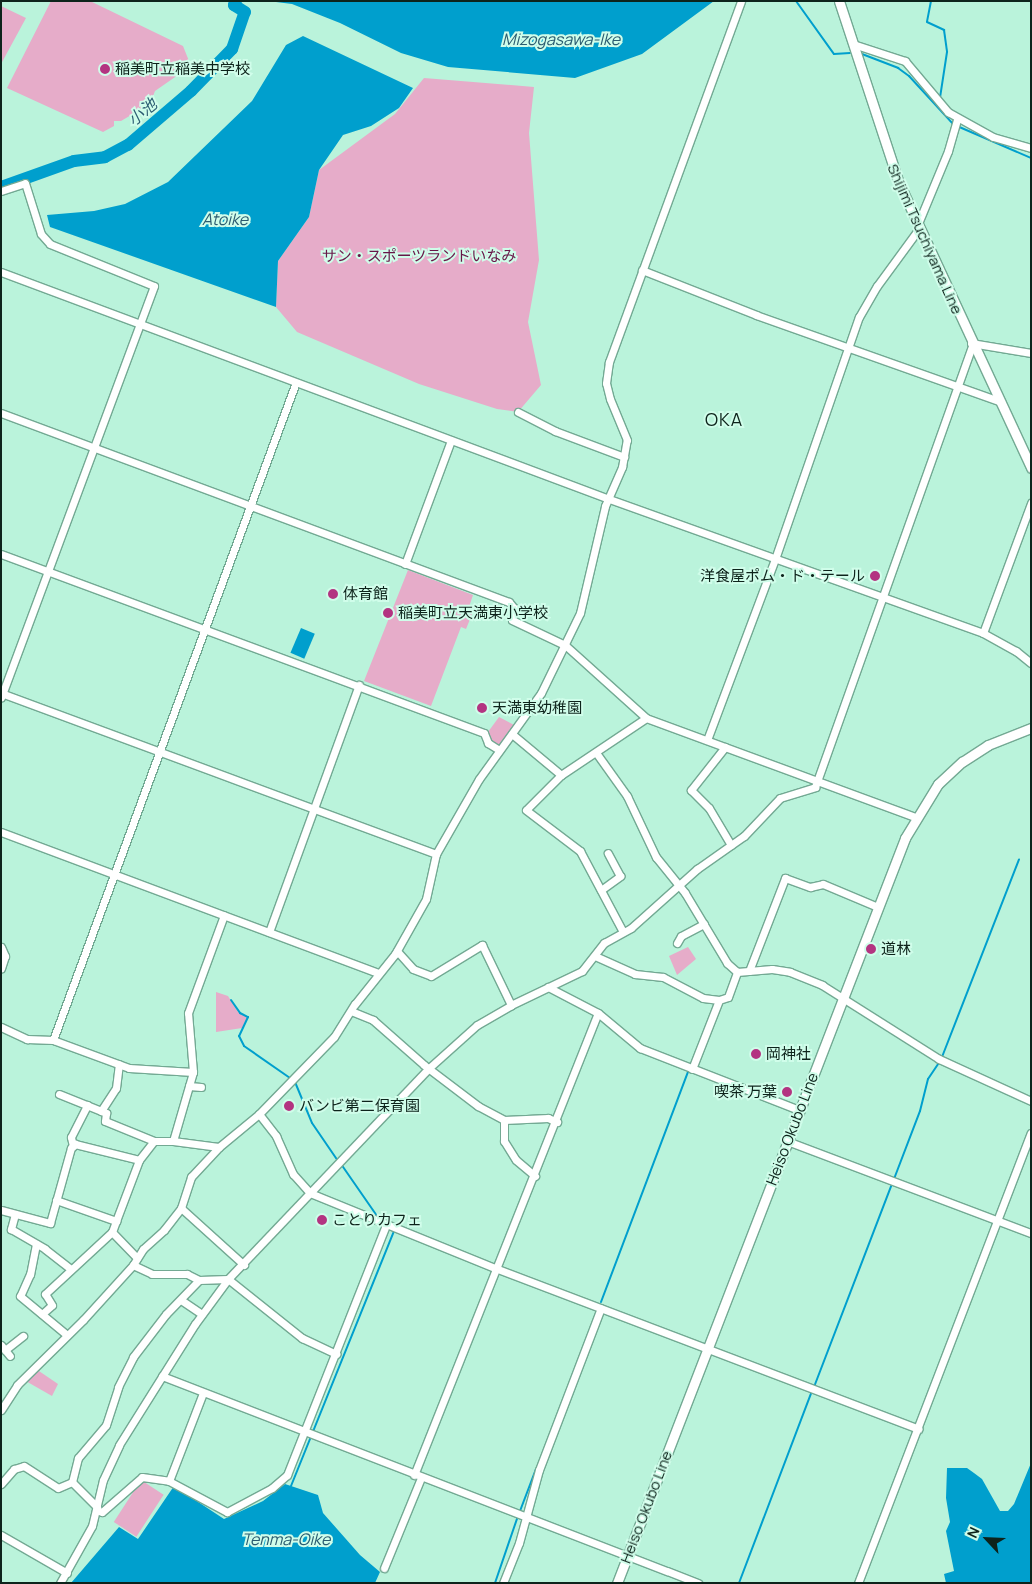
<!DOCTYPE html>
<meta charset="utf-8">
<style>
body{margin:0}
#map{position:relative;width:1032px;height:1584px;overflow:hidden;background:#baf3db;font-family:Manrope,"Noto Sans JP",sans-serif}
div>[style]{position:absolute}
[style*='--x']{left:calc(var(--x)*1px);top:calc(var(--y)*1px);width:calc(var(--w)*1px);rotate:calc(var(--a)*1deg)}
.green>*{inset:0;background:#e6acc9;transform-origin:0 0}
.water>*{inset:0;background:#009fcd;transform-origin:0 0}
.stream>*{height:2px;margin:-1px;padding:0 1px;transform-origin:1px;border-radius:1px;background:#009fcd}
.river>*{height:12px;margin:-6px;padding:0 6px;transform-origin:6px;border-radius:6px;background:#009fcd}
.roads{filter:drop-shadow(1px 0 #73a993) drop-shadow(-1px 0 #73a993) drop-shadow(0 1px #73a993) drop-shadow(0 -1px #73a993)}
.minor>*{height:7px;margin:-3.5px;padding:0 3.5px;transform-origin:3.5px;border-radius:3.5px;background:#fff}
.major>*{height:9px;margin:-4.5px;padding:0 4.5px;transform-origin:4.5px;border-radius:4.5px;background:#fff}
.dots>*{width:14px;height:14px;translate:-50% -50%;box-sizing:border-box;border:2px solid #d0fdea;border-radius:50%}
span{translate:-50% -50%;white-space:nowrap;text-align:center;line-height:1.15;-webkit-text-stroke:4px #d0fdea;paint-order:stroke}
.poi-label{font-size:15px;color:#0d231b}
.left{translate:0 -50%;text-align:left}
.right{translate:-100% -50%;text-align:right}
.street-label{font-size:15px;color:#0d231b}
.park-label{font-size:15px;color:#671648}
.water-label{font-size:16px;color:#2b5c71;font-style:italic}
.quarter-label{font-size:18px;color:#0d231b;letter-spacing:1px}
.frame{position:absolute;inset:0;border:2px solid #0d231b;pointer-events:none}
.north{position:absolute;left:962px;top:1514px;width:50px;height:50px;-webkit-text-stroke:4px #d0fdea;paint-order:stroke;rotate:295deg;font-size:14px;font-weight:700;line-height:20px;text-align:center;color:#0d231b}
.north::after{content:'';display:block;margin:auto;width:18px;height:22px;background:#0d231b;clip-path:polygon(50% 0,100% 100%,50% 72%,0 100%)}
</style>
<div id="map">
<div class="green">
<div style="clip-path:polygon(51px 1px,90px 1px,183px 46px,191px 66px,155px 91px,150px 104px,121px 121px,114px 121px,114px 126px,103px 132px,7px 88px)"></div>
<div style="clip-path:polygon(1px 6px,26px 18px,1px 64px)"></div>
<div style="clip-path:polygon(424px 78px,534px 87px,529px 133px,539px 260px,528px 322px,541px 385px,518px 412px,497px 409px,419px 384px,297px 332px,276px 307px,278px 261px,309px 217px,319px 170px,395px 114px)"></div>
<div style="clip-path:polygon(408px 570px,473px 595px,468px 610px,473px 612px,466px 629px,461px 627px,431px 706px,364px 681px)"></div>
<div style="clip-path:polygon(499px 717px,514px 725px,500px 747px,493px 744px,488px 732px)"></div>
<div style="clip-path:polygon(688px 947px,696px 959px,677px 975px,669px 956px)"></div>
<div style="clip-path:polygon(216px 992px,228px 996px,238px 1012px,247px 1017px,242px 1028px,216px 1032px)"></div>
<div style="clip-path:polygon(36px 1369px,58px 1384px,52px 1396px,24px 1380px)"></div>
<div style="left:141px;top:1480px;width:27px;height:50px;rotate:33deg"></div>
</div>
<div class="water">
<div style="clip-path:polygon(268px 1px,714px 1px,642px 54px,575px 78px,448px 67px,401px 53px,340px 23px,292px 4px)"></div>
<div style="clip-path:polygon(303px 36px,413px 88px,399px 108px,371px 126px,343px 135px,319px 170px,309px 217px,278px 261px,276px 307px,50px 227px,47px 215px,94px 211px,125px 204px,168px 182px,252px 101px,286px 45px)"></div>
<div style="left:301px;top:628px;width:15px;height:27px;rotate:23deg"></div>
<div style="clip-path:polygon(1031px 1463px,1031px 1583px,946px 1583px,944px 1574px,954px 1571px,946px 1531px,950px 1522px,946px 1498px,947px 1468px,967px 1468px,974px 1473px,982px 1479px,1000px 1511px,1008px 1511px,1014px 1504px)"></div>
<div style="clip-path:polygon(285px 1484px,318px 1495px,323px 1513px,360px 1555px,380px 1572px,375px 1583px,71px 1583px,119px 1527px,138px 1539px,174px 1486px,224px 1519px,263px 1501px)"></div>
</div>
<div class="stream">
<div style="--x:796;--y:1;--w:65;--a:54.4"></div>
<div style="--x:834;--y:54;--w:16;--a:-4"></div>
<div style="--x:931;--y:1;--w:21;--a:101"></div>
<div style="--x:927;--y:22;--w:19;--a:25"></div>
<div style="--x:944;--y:30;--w:22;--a:82"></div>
<div style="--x:947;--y:52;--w:47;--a:98.7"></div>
<div style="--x:862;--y:54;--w:39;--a:21"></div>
<div style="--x:898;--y:68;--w:14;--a:36"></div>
<div style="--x:909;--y:76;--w:65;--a:47.5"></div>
<div style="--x:957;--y:126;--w:81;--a:23.4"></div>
<div style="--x:231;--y:1000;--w:16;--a:55"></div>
<div style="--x:240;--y:1013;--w:9;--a:27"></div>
<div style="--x:248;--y:1017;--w:21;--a:115"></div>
<div style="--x:239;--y:1036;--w:11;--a:63"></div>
<div style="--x:244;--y:1046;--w:56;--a:34.8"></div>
<div style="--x:942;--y:1057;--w:212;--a:-68.7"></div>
<div style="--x:295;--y:1082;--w:44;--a:67.5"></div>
<div style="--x:312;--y:1123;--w:46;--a:55.6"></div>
<div style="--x:341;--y:1164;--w:63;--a:55.3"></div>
<div style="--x:377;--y:1216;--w:7;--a:27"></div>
<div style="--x:894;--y:1179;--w:73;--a:-69.1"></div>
<div style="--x:920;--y:1111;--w:33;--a:-76"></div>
<div style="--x:928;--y:1079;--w:22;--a:-56"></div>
<div style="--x:601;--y:1302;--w:249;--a:-69.3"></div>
<div style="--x:814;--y:1387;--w:217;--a:-69"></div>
<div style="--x:291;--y:1486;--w:273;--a:-68"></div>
<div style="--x:520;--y:1511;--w:45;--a:-69.1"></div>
<div style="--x:495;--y:1583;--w:71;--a:-71.1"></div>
<div style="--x:739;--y:1583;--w:205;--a:-69.2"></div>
</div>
<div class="river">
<div style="--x:1;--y:187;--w:77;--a:-19.6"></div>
<div style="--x:74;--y:161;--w:31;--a:-7"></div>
<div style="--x:105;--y:157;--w:26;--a:-28"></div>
<div style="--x:128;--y:145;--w:83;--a:-40.6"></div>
<div style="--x:191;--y:91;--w:59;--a:-45.7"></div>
<div style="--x:232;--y:49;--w:39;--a:-71"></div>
<div style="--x:245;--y:12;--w:13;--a:-148"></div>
<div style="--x:234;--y:5;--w:4;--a:-63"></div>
</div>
<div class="roads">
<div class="minor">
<div style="--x:853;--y:44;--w:55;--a:18.1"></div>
<div style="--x:905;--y:61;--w:67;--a:49.9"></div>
<div style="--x:948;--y:112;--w:51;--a:29.1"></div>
<div style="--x:993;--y:137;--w:40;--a:16"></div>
<div style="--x:1;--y:191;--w:25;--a:-18"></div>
<div style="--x:25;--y:183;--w:53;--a:72.6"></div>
<div style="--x:41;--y:234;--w:13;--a:48"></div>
<div style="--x:50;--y:244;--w:112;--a:22"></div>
<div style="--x:154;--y:286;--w:439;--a:110.4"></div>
<div style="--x:917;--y:226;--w:81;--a:-67.5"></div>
<div style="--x:948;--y:151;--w:33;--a:-74"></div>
<div style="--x:642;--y:270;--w:123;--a:21.5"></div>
<div style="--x:756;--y:315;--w:258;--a:19.5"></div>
<div style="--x:1;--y:272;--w:649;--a:20.47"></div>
<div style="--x:609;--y:499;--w:397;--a:19.7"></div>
<div style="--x:983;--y:633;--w:38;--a:29"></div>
<div style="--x:1016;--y:651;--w:19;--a:39"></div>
<div style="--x:971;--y:343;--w:61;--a:9.5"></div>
<div style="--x:518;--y:412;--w:42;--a:27.2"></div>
<div style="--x:555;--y:431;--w:74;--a:20.6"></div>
<div style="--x:1;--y:413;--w:542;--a:20.41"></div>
<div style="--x:509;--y:602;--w:8;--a:50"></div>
<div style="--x:514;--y:608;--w:12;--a:99"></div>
<div style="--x:512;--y:620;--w:59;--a:25.3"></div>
<div style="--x:565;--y:645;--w:109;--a:42"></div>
<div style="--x:646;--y:718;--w:287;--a:20.2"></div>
<div style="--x:1;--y:554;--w:515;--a:20.33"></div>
<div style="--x:484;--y:733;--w:11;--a:68"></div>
<div style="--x:488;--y:743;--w:13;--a:32"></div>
<div style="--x:405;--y:564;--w:132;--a:-69.6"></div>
<div style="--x:983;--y:633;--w:139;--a:-69.7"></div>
<div style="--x:1;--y:693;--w:464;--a:20.3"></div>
<div style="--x:512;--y:734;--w:64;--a:39.9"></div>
<div style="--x:561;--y:775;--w:102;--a:-33.8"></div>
<div style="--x:707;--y:740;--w:193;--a:-69.4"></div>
<div style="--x:775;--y:559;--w:256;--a:-70.9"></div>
<div style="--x:859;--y:317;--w:36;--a:-60"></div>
<div style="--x:877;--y:286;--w:69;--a:-53.8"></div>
<div style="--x:725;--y:747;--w:55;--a:128.3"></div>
<div style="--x:691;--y:790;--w:25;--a:45"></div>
<div style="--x:709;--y:808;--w:43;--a:59.3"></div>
<div style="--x:597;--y:754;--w:52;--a:54.5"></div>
<div style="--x:627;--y:796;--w:68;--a:64.6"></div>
<div style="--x:656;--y:857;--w:46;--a:51.1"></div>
<div style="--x:685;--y:893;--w:82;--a:59"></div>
<div style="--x:727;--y:963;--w:13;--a:42"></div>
<div style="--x:737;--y:972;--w:35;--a:-5"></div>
<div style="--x:772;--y:969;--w:18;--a:9"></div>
<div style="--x:790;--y:972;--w:35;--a:22"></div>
<div style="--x:822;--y:985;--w:138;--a:32.3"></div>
<div style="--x:939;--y:1059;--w:101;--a:24.5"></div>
<div style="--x:561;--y:775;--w:49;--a:135"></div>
<div style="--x:526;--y:810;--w:68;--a:37.2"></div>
<div style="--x:580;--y:851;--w:89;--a:62"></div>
<div style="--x:1;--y:832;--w:403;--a:20.5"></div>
<div style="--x:601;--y:890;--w:24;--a:-36"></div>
<div style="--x:620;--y:876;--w:26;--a:-118"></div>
<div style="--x:269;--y:932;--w:263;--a:-70"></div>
<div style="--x:677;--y:943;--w:8;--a:-60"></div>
<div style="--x:681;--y:936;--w:26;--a:-28"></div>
<div style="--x:1;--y:947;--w:10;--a:66"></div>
<div style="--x:5;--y:956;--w:13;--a:108"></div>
<div style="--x:397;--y:951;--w:24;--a:48"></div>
<div style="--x:413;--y:969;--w:19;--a:21"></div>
<div style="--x:431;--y:976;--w:60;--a:-31.3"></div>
<div style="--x:482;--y:945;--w:67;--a:64.2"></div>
<div style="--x:595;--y:956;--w:44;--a:24.2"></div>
<div style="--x:635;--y:974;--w:28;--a:6"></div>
<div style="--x:663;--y:977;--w:45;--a:27.7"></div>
<div style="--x:703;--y:998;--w:16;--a:7"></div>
<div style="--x:749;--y:971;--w:100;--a:-68.8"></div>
<div style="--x:785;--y:878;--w:27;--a:20"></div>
<div style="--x:810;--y:887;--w:13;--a:-13"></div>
<div style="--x:823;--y:884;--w:60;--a:22.7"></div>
<div style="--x:548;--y:987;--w:56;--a:27.5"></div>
<div style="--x:598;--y:1013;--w:55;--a:39.8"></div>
<div style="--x:640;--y:1048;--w:171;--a:21.3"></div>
<div style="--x:351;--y:1011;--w:24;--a:22"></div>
<div style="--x:373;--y:1020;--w:68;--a:41.4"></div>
<div style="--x:424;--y:1065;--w:68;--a:37.2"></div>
<div style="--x:478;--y:1106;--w:30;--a:28"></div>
<div style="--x:504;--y:1120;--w:44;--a:-2.6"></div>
<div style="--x:548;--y:1118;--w:10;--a:24"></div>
<div style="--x:1;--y:1027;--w:29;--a:25"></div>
<div style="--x:27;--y:1039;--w:26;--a:2"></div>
<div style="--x:53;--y:1040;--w:81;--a:20.2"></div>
<div style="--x:129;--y:1068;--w:64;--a:3.6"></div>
<div style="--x:53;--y:1040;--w:701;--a:-69.73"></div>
<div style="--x:692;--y:1069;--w:74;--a:-68.6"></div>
<div style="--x:719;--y:1000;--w:9;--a:-18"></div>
<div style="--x:728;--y:997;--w:27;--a:-70"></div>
<div style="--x:189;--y:1086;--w:12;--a:5"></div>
<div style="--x:59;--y:1094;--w:51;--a:22"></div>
<div style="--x:106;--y:1113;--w:8;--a:97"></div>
<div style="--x:105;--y:1121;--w:53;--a:22.2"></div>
<div style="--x:101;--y:1111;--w:27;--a:-57"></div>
<div style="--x:116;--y:1088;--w:24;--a:-83"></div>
<div style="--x:259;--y:1114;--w:28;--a:52"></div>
<div style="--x:276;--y:1136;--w:42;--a:65.9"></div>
<div style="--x:293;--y:1174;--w:25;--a:48"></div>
<div style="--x:310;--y:1193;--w:200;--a:22.1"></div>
<div style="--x:495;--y:1268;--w:453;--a:20.8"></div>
<div style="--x:504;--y:1120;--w:21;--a:90"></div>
<div style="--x:504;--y:1141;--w:22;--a:58"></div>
<div style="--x:516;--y:1160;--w:25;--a:40"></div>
<div style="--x:173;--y:1141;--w:46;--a:7.4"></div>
<div style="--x:787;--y:1141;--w:261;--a:20.7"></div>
<div style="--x:73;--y:1146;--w:9;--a:-103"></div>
<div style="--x:71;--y:1137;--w:36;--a:-63"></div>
<div style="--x:56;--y:1200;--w:64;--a:19.3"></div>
<div style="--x:116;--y:1221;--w:12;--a:110"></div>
<div style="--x:112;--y:1232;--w:36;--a:46"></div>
<div style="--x:181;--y:1208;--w:85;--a:42.1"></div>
<div style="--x:1;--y:1210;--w:51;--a:14.9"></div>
<div style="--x:50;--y:1223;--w:78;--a:-74.4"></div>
<div style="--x:71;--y:1148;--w:6;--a:-45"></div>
<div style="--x:75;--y:1144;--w:66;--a:14"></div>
<div style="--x:139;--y:1160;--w:24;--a:-52"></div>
<div style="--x:154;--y:1141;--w:19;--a:0"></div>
<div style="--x:173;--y:1141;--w:72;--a:-73.8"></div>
<div style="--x:193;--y:1072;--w:59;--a:-94.8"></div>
<div style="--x:188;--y:1013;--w:104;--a:-69.8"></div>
<div style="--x:15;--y:1214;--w:16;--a:105"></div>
<div style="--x:11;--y:1229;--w:39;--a:30"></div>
<div style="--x:45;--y:1249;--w:33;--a:38"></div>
<div style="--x:116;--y:1221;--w:65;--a:-69.3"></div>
<div style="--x:36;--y:1244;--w:31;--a:101"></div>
<div style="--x:30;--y:1274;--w:24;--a:114"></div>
<div style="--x:20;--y:1296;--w:61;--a:39.7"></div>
<div style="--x:133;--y:1265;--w:21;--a:25"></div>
<div style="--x:152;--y:1274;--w:35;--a:0"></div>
<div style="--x:187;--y:1274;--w:13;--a:27"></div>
<div style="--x:199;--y:1280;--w:29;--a:-2"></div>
<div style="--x:228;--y:1279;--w:95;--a:38.6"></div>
<div style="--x:302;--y:1338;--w:38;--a:25"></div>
<div style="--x:181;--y:1300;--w:25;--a:34"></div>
<div style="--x:42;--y:1314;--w:13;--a:-42"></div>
<div style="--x:52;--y:1305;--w:13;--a:-122"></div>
<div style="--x:45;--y:1294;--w:91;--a:-42.8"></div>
<div style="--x:1;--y:1345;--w:14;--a:51"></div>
<div style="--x:5;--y:1350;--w:23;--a:-38"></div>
<div style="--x:162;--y:1376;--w:575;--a:21.12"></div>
<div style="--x:1;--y:1410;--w:30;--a:-57"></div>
<div style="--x:17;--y:1385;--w:93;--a:-44.6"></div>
<div style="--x:83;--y:1320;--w:74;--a:-47.7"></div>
<div style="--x:133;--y:1265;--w:19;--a:-58"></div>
<div style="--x:143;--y:1249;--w:28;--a:-42"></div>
<div style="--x:164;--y:1230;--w:28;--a:-52"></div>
<div style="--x:181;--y:1208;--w:33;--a:-72"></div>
<div style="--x:191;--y:1177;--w:41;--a:-47"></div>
<div style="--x:219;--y:1147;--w:52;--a:-39.5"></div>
<div style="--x:259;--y:1114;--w:107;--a:-45.8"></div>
<div style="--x:334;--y:1037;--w:39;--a:-58"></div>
<div style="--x:355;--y:1004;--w:64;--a:-51.3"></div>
<div style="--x:395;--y:954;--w:63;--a:-60.6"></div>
<div style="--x:426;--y:899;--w:46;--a:-77.5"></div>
<div style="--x:436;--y:854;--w:86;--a:-60.2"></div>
<div style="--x:479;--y:779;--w:106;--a:-54.2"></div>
<div style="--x:541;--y:693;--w:89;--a:-64"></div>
<div style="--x:580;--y:613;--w:110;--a:-76.8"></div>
<div style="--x:605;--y:506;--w:43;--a:-66.4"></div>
<div style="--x:622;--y:467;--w:27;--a:-80"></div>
<div style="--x:627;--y:440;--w:44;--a:-112.5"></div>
<div style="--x:610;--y:399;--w:16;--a:-104"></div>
<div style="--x:606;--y:383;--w:21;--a:-82"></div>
<div style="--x:609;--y:362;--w:384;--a:-69.9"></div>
<div style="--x:414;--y:1475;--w:497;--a:-68.3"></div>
<div style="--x:169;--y:1481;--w:66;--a:28.1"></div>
<div style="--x:227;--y:1512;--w:51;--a:-28.1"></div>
<div style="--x:272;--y:1488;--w:20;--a:-41"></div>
<div style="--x:287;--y:1475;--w:269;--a:-68.4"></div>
<div style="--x:1;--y:1484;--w:20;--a:-49"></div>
<div style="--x:14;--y:1469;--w:10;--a:-17"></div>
<div style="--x:24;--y:1466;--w:40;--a:32.9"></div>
<div style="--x:58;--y:1488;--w:15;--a:-23"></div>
<div style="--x:97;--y:1507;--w:35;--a:-135"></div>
<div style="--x:72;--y:1482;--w:25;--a:-76"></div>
<div style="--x:78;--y:1458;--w:43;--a:-49.7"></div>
<div style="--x:106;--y:1425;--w:40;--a:-72"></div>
<div style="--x:118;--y:1387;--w:34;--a:-63"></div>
<div style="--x:133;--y:1357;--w:54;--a:-52.5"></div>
<div style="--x:166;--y:1314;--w:47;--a:-45.9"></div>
<div style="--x:96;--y:1510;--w:6;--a:18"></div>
<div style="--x:102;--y:1512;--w:53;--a:-41.2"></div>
<div style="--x:142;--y:1477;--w:27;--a:8"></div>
<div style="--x:169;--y:1481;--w:94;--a:-68.9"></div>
<div style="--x:1;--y:1535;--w:76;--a:29.9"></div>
<div style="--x:384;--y:1568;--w:97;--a:-67.7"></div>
<div style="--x:60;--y:1583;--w:65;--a:-60.7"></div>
<div style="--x:92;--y:1526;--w:47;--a:-76.6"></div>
<div style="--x:103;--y:1480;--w:38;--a:-65"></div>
<div style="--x:119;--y:1445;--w:143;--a:-57.9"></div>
<div style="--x:195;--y:1324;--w:56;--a:-53.7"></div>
<div style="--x:228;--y:1279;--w:291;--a:-46.4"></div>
<div style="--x:429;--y:1068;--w:64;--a:-41.9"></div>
<div style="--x:477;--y:1025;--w:39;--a:-30"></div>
<div style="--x:511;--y:1005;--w:79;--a:-25.6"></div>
<div style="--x:582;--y:971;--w:36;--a:-52"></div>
<div style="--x:604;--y:943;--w:31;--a:-29"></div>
<div style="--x:631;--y:928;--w:89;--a:-41.8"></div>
<div style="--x:697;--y:869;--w:57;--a:-35.1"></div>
<div style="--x:744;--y:836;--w:52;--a:-46.5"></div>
<div style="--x:780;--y:798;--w:37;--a:-17"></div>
<div style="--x:815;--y:787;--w:469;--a:-70.4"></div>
<div style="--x:503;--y:1583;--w:43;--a:-68.2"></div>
<div style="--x:519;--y:1543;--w:76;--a:-74.7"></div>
<div style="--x:539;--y:1470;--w:173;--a:-69.1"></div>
<div style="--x:858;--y:1583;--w:482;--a:-69"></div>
</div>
<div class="major">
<div style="--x:839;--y:1;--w:192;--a:71.8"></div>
<div style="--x:899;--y:183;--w:314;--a:65.1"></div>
<div style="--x:617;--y:1583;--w:799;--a:-68.86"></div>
<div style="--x:905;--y:838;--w:63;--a:-58.6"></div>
<div style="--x:938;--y:784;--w:33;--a:-43"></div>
<div style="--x:962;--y:762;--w:31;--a:-33"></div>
<div style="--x:988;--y:745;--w:46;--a:-21.6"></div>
</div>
</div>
<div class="dots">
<div style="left:105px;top:69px;background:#b33481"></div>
<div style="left:875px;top:576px;background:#b33481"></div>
<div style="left:333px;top:594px;background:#b33481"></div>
<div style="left:388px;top:613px;background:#b33481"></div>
<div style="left:482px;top:708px;background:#b33481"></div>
<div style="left:871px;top:949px;background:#b33481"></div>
<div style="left:756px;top:1054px;background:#b33481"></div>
<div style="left:787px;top:1092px;background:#b33481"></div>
<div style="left:289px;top:1106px;background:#b33481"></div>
<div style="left:322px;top:1220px;background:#b33481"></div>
</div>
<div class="poi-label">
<span class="left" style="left:115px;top:69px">稲美町立稲美中学校</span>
<span class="right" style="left:865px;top:576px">洋食屋ポム・ド・テール</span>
<span class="left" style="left:343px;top:594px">体育館</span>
<span class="left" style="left:398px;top:613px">稲美町立天満東小学校</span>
<span class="left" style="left:492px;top:708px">天満東幼稚園</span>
<span class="left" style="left:881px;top:949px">道林</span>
<span class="left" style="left:766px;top:1054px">岡神社</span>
<span class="right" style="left:777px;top:1092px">喫茶 万葉</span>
<span class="left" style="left:299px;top:1106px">バンビ第二保育園</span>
<span class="left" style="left:332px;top:1220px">ことりカフェ</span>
</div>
<div class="street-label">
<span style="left:925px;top:239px;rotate:66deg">Shijimi Tsuchiyama Line</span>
<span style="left:792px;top:1129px;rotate:-69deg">Heiso Okubo Line</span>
<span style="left:646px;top:1507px;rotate:-69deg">Heiso Okubo Line</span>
</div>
<div class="park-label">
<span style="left:419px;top:256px">サン・スポーツランドいなみ</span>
</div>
<div class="water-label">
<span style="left:561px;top:39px">Mizogasawa-Ike</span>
<span style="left:142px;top:112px;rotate:-40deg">小池</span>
<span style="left:225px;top:219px">Atoike</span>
<span style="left:286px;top:1539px">Tenma-Oike</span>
</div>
<div class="quarter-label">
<span style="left:724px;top:419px">OKA</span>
</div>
<div class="frame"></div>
<div class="north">N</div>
</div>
